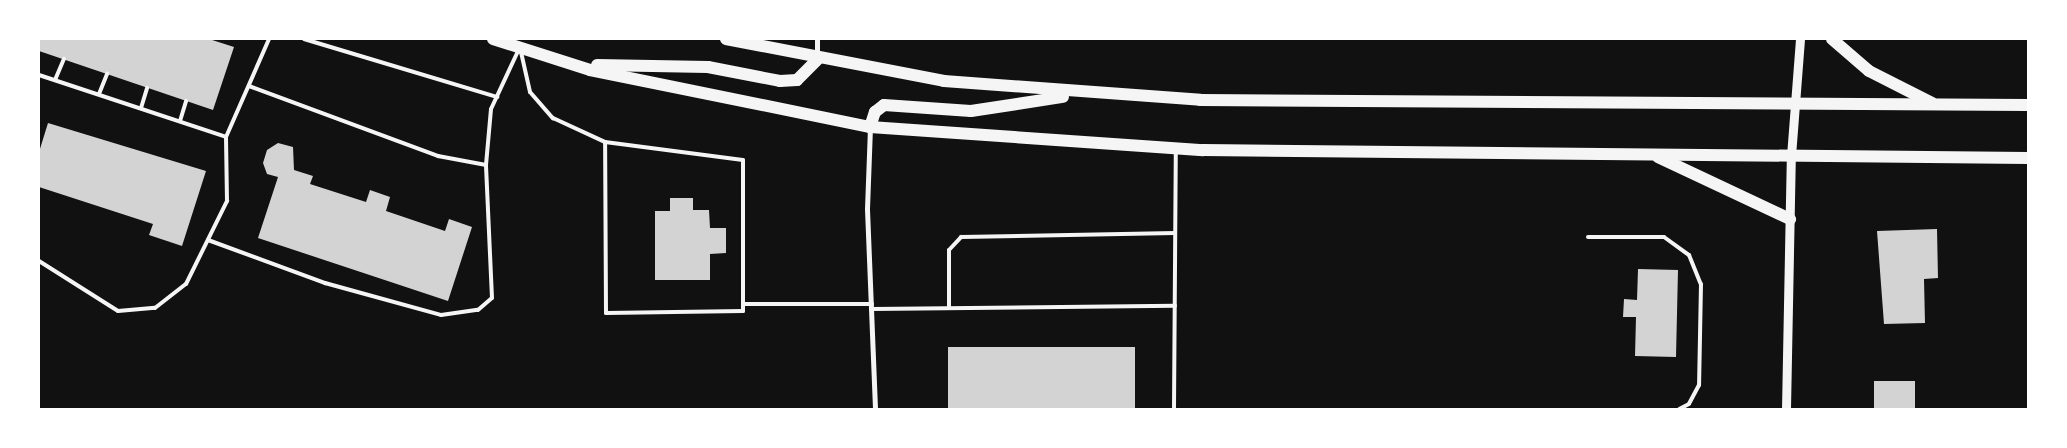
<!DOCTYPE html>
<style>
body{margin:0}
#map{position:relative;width:2067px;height:448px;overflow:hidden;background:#111;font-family:"Libre Baskerville",serif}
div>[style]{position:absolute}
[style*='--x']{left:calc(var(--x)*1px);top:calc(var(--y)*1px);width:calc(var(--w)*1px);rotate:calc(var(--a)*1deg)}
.building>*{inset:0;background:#d3d3d3;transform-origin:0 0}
.service>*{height:4px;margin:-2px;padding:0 2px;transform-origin:2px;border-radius:2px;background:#f5f5f5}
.minor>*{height:5px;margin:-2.5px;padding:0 2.5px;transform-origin:2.5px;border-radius:2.5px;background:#f5f5f5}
.tertiary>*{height:9px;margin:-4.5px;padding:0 4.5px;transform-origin:4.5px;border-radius:4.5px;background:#f5f5f5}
.primary>*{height:12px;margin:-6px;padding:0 6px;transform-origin:6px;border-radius:6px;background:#f5f5f5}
span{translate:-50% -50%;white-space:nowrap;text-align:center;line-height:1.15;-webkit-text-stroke:4.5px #fff;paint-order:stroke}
.frame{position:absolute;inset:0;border:40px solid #fff;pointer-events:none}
</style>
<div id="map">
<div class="building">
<div style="clip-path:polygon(39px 39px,209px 39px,234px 47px,213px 110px,39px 51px)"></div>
<div style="clip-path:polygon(48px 123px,206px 171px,182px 246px,149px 235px,153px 224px,39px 187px,39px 152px)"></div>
<div style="clip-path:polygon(278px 143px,293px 147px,294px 170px,313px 176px,310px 184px,366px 202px,370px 190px,390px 197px,386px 211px,445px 231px,449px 219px,472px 227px,448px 301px,258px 238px,278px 177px,267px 174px,263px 163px,267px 150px)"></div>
<div style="clip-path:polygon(670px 198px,693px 198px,693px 210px,709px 210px,710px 228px,726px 228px,726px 253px,710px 254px,710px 280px,655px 280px,655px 211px,670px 211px)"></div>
<div style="clip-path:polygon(1937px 229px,1938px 278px,1924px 279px,1925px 323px,1884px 324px,1877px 231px)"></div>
<div style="clip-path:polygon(1638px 269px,1678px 270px,1676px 357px,1635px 356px,1636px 317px,1623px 317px,1624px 299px,1637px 300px)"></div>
<div style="left:948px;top:347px;width:187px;height:62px"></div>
<div style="left:1874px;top:381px;width:41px;height:28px"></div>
</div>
<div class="service">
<div style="--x:304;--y:39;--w:202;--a:16.7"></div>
<div style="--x:521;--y:52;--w:41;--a:77.3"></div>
<div style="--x:530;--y:92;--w:35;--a:49"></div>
<div style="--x:553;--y:118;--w:57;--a:24.8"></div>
<div style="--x:39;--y:75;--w:197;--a:18.3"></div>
<div style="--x:226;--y:137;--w:107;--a:-66.3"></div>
<div style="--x:55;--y:80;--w:23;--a:-67"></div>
<div style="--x:249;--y:86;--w:202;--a:20.3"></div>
<div style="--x:438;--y:156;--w:49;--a:10.6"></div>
<div style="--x:99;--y:94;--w:22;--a:-68"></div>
<div style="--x:141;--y:108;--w:21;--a:-73"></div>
<div style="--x:180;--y:121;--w:21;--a:-73"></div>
<div style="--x:605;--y:142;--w:139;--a:7.4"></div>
<div style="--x:743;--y:160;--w:151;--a:90"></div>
<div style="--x:743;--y:311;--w:137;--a:179.2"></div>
<div style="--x:606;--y:313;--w:171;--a:-90.3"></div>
<div style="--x:1588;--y:237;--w:76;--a:0"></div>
<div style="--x:1664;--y:237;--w:31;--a:36"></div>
<div style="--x:1689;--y:255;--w:31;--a:68"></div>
<div style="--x:1701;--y:284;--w:101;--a:91.1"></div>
<div style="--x:1699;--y:385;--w:21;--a:118"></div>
<div style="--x:1689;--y:404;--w:11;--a:153"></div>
<div style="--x:208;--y:240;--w:125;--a:20.2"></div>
<div style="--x:325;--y:283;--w:120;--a:15.4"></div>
<div style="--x:441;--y:315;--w:37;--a:-8"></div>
<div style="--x:478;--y:310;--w:18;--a:-41"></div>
<div style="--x:492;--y:298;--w:133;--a:-92.6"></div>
<div style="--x:486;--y:165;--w:56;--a:-84.9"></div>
<div style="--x:491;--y:109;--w:64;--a:-65"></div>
<div style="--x:39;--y:261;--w:93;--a:32.3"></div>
<div style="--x:118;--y:311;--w:37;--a:-5"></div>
<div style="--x:155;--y:308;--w:39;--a:-38"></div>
<div style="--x:186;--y:284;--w:93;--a:-63.7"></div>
<div style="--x:227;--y:201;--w:64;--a:-90.9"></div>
<div style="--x:743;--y:304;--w:129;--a:0"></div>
<div style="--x:949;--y:307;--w:57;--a:-90"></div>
<div style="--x:949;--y:250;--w:18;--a:-47"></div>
<div style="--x:961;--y:237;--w:214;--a:-1.1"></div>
<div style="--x:872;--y:309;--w:303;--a:-0.6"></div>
<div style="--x:1174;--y:409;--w:259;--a:-89.6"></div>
</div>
<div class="minor">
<div style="--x:817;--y:39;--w:17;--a:90"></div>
<div style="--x:870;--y:127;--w:82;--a:92.1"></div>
<div style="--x:867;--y:209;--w:200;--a:87.7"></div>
</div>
<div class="tertiary">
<div style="--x:1786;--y:409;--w:253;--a:-88.9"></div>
<div style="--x:1791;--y:156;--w:117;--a:-85.6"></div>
</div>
<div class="primary">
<div style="--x:493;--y:39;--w:102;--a:17.7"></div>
<div style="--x:590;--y:70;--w:286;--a:11.5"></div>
<div style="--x:870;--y:127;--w:334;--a:4"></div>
<div style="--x:1203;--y:150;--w:825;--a:0.56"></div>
<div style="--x:726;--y:39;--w:222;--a:10.9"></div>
<div style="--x:944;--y:81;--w:257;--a:4.2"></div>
<div style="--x:1200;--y:100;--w:828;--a:0.35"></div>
<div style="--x:1832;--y:39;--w:49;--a:40.9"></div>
<div style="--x:1869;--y:71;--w:71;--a:26.9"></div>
<div style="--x:597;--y:65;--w:111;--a:1"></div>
<div style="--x:708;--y:67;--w:73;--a:11"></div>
<div style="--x:780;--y:81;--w:17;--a:-3"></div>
<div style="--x:797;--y:80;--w:30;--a:-45"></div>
<div style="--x:870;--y:127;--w:16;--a:-72"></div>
<div style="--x:875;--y:112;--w:11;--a:-38"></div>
<div style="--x:884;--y:105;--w:87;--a:3.9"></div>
<div style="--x:971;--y:111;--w:93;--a:-8.7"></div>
<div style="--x:1658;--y:157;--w:146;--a:25.2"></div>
</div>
<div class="frame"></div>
</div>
